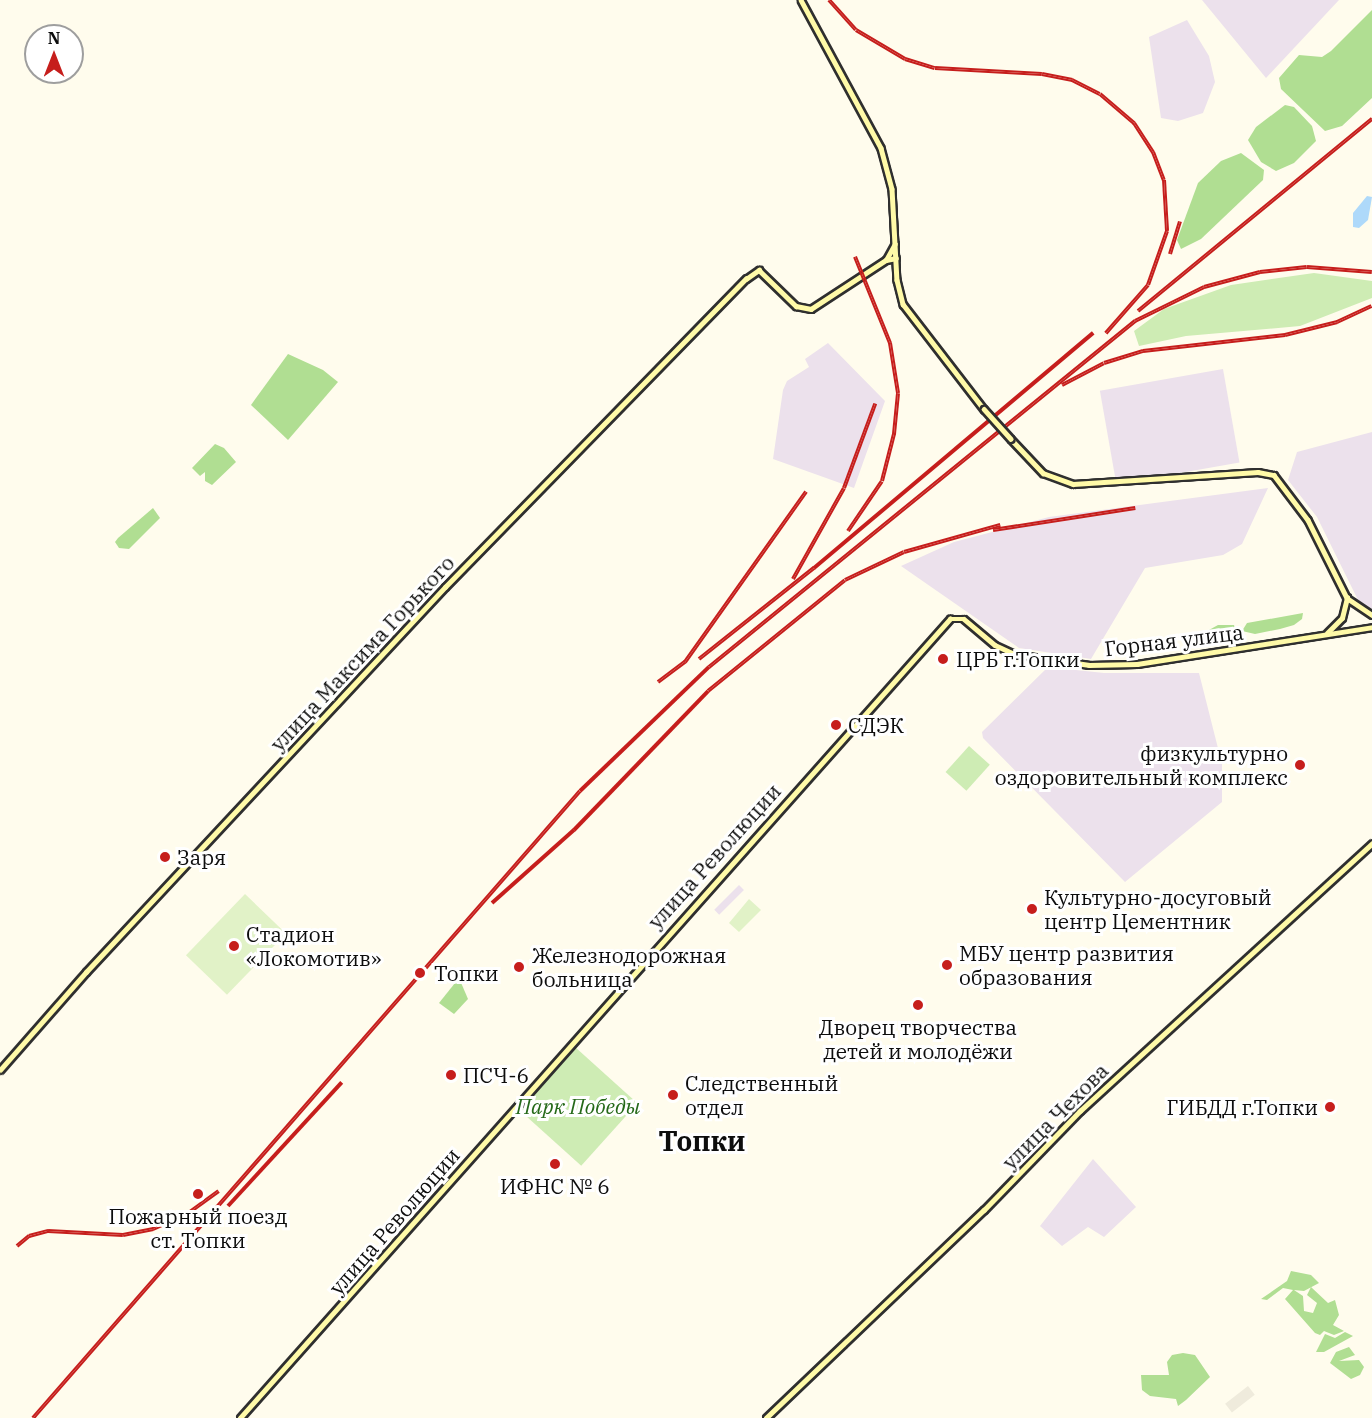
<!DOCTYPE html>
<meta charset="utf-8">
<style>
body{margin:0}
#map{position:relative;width:1372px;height:1418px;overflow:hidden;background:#fffced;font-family:"IBM Plex Serif",serif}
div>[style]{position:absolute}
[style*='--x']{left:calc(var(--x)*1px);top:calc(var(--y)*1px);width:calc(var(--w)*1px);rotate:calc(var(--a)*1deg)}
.industrial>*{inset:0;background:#ece1ec;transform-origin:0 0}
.green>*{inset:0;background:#ceecb4;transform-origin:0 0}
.forest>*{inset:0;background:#b0de92}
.pitch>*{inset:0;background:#e1f2c7;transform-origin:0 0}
.plaza>*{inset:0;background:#efebdc;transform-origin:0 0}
.water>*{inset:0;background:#aed9fa}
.roads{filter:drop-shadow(2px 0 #2f2f2f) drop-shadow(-2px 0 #2f2f2f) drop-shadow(0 2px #2f2f2f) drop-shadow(0 -2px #2f2f2f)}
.secondary>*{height:4.5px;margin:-2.25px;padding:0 2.25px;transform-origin:2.25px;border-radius:2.25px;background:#fffaa8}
.rail>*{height:4px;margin-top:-2px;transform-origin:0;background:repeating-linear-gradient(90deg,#fff 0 4.5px,#c61e1c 0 9px);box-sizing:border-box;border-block:2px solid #c61e1c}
.bridges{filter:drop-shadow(2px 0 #2f2f2f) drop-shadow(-2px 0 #2f2f2f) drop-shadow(0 2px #2f2f2f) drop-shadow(0 -2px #2f2f2f)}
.secondary-bridge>*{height:4.5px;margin:-2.25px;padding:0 2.25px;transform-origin:2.25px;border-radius:2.25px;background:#fffaa8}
.dots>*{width:16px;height:16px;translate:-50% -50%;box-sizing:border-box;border:3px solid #fff;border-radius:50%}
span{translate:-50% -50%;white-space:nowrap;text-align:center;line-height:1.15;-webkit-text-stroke:6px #fff;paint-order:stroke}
.street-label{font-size:21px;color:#0d0d0d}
.poi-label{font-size:21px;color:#0d0d0d}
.left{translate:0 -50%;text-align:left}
.right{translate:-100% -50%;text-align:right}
.park-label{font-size:21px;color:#256919;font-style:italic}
.district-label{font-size:27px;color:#0d0d0d;font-weight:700}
.north{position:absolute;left:24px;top:24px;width:60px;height:60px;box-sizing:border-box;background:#fff;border:2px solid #9e9e9e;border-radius:50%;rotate:0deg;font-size:16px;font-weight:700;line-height:24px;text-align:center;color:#0d0d0d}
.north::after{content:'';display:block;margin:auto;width:21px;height:27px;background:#c61e1c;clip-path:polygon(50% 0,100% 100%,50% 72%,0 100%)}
</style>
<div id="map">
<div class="industrial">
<div style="clip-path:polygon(1202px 0,1339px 0,1266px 78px)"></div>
<div style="clip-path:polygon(1187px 20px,1209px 56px,1215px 82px,1203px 113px,1178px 121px,1161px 118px,1149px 37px)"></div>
<div style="clip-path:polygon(828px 343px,885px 401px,854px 488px,773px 459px,783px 390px,787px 381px,809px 367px,805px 359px)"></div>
<div style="left:1223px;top:369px;width:95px;height:125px;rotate:80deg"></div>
<div style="clip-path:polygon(1372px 432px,1372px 609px,1360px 604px,1317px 517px,1288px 480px,1297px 452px)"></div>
<div style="clip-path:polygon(1268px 488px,1242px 544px,1223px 555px,1145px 568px,1091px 659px,1019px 648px,901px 566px,954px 542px,1049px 517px)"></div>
<div style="clip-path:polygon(1048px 667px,1104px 673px,1199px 673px,1222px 764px,1222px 802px,1125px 882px,983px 738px,982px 732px)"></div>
<div style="left:739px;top:885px;width:7px;height:35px;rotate:45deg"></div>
<div style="clip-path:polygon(1093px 1159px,1136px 1207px,1104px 1237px,1088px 1227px,1062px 1246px,1040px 1226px)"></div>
</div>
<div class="green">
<div style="clip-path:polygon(1314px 273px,1372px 281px,1372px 298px,1300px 326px,1186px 336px,1139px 346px,1134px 331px,1164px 309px,1231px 285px)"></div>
<div style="left:969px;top:746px;width:28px;height:35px;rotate:42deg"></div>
<div style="left:575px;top:1047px;width:84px;height:84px;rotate:42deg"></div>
</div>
<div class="forest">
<div style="clip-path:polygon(1372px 10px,1372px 98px,1342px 126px,1325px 131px,1281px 89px,1279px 78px,1299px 55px,1322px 57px,1331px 51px)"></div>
<div style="clip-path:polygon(1285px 105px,1294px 107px,1312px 126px,1316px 141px,1294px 163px,1276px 171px,1261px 162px,1248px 140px,1256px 127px)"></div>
<div style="clip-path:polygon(1241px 153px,1264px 170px,1263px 180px,1201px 239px,1181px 249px,1177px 240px,1198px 183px,1221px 161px)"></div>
<div style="clip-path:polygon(288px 354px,323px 370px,338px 382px,288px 440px,251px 405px)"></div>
<div style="clip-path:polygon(215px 444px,224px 448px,236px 462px,212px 485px,205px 481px,205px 472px,200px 476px,192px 468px)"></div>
<div style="clip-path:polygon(153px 508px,160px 518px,129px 549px,119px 548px,115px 542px,118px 538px)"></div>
<div style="clip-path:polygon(1303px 613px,1302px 619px,1294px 625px,1280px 629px,1255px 634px,1242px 631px,1247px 623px)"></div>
<div style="clip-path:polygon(1218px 625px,1234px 625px,1236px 632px,1209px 636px,1209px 630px)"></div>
<div style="clip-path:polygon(459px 978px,468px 999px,454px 1014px,439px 1003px)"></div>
<div style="clip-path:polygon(1291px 1271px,1311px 1275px,1319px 1283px,1304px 1291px,1294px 1290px,1303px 1296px,1304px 1311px,1313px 1313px,1317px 1303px,1307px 1295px,1311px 1287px,1328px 1303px,1335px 1300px,1339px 1315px,1333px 1325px,1344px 1331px,1334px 1335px,1324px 1331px,1320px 1335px,1315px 1333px,1285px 1299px,1293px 1290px,1283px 1288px,1267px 1300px,1261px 1299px,1287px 1281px)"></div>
<div style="clip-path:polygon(1345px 1332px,1353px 1336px,1324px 1352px,1316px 1352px,1325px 1334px,1335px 1338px)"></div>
<div style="clip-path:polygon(1349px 1347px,1355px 1355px,1339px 1361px,1359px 1360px,1364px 1367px,1360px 1375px,1351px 1379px,1330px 1363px,1336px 1352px)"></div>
<div style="clip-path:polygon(1183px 1353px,1195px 1355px,1210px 1377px,1186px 1400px,1178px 1406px,1176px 1399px,1150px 1396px,1142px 1390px,1141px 1375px,1169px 1375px,1167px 1362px,1172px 1355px)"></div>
</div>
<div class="pitch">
<div style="left:245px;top:894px;width:57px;height:85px;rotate:44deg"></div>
<div style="clip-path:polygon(749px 899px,761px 910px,739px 932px,729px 923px)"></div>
</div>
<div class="plaza">
<div style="left:1248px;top:1386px;width:11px;height:29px;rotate:52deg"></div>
</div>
<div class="water">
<div style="clip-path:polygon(1372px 197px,1368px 220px,1359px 228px,1353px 227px,1353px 213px,1367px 196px)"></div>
</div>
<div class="roads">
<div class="secondary">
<div style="--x:801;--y:0;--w:168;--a:61.6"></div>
<div style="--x:881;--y:148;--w:42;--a:75"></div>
<div style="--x:892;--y:189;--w:91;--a:86.9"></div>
<div style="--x:897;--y:280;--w:25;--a:76"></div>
<div style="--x:903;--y:304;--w:133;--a:52.4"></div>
<div style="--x:886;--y:260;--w:18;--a:-61"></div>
<div style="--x:1011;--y:439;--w:47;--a:46.7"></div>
<div style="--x:1043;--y:473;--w:32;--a:20"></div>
<div style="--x:1073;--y:484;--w:185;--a:-3.7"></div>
<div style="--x:1258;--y:472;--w:16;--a:11"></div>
<div style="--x:1274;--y:475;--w:56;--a:52.9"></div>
<div style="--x:1308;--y:520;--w:87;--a:63.4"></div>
<div style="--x:1347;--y:598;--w:30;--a:34"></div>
<div style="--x:1327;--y:633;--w:21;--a:-45"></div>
<div style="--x:1342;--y:618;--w:21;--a:-76"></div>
<div style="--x:0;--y:1070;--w:130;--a:-48.7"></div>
<div style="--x:86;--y:972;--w:526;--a:-47"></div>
<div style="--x:445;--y:587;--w:431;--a:-45.7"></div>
<div style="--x:746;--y:279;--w:16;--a:-35"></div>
<div style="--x:759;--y:270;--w:52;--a:44.2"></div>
<div style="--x:796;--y:306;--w:15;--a:11"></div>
<div style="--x:811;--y:309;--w:90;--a:-33.2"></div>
<div style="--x:886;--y:260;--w:10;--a:-11"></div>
<div style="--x:240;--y:1418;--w:1069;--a:-48.38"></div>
<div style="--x:950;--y:619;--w:14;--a:0"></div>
<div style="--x:964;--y:619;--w:40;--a:40"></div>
<div style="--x:995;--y:645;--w:21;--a:25"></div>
<div style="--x:1014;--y:654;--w:76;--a:8.3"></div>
<div style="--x:1089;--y:665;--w:48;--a:-1.2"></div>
<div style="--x:1137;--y:664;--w:238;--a:-8.9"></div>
<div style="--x:766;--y:1418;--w:301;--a:-43.7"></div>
<div style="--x:984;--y:1210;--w:138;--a:-45.9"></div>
<div style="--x:1080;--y:1111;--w:396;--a:-42.5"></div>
</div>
</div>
<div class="rail">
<div style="--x:829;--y:0;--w:40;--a:48"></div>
<div style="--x:856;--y:30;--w:57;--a:30.6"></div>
<div style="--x:905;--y:59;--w:31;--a:17"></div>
<div style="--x:935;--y:68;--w:107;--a:3.2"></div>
<div style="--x:1042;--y:74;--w:31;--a:11"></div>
<div style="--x:1072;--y:80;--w:31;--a:27"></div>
<div style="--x:1100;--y:94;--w:45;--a:40.5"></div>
<div style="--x:1134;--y:123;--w:35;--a:57"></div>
<div style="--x:1153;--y:152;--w:30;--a:69"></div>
<div style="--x:1164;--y:180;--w:51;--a:86.6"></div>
<div style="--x:1167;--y:231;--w:57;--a:109.4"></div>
<div style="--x:1148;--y:285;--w:64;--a:131.2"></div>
<div style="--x:1170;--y:254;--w:34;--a:-73"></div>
<div style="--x:1138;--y:311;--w:303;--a:-39.4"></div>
<div style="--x:1062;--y:385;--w:47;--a:-27.6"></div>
<div style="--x:1104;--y:363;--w:41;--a:-17.1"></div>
<div style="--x:1143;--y:351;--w:143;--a:-6.4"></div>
<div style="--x:1285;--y:335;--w:54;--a:-14"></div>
<div style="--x:1337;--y:322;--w:38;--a:-25"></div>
<div style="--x:993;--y:530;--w:144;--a:-8.8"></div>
<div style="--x:848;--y:531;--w:60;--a:-55.8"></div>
<div style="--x:882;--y:481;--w:49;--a:-75.7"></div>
<div style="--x:894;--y:434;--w:41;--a:-84.4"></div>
<div style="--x:898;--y:393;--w:51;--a:-99.1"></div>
<div style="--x:890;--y:343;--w:93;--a:-112.1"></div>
<div style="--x:793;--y:579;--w:104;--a:-60.7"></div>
<div style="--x:844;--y:488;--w:90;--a:-69.7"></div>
<div style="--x:699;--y:659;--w:147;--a:-38.4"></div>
<div style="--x:814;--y:568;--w:365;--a:-40.1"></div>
<div style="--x:658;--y:682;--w:34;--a:-37"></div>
<div style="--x:685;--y:662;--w:209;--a:-54.6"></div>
<div style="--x:492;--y:903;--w:110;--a:-41.7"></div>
<div style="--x:574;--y:830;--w:193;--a:-46"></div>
<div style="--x:708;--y:691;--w:176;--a:-39"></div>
<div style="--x:845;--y:580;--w:65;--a:-25.4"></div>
<div style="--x:904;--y:552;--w:100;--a:-15.7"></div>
<div style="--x:228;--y:1206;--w:168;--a:-47.4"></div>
<div style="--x:17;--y:1246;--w:16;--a:-40"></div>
<div style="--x:29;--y:1236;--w:20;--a:-15"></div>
<div style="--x:48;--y:1231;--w:75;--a:3.1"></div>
<div style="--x:123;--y:1235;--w:31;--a:-11"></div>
<div style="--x:153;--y:1229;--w:37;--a:-24"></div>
<div style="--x:187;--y:1214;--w:39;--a:-36"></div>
<div style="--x:33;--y:1418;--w:832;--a:-48.9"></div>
<div style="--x:580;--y:791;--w:179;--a:-43.9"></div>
<div style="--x:709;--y:667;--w:549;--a:-39.08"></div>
<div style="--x:1135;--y:321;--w:77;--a:-26.2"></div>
<div style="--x:1204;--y:287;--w:58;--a:-15"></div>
<div style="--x:1260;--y:272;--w:47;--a:-6.1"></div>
<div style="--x:1307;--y:267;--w:65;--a:4.4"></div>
</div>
<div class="bridges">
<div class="secondary-bridge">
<div style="--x:984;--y:409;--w:40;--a:48"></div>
</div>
</div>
<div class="dots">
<div style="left:943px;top:659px;background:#c61e1c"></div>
<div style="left:836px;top:725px;background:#c61e1c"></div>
<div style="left:1300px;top:765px;background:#c61e1c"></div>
<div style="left:165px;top:857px;background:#c61e1c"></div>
<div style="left:1032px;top:909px;background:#c61e1c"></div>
<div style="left:234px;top:946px;background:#c61e1c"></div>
<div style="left:947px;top:965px;background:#c61e1c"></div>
<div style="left:519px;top:967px;background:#c61e1c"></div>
<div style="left:420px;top:973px;background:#c61e1c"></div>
<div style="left:918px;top:1005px;background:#c61e1c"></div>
<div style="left:451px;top:1075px;background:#c61e1c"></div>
<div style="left:673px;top:1095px;background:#c61e1c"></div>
<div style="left:1330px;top:1107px;background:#c61e1c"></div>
<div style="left:555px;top:1164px;background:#c61e1c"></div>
<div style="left:198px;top:1194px;background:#c61e1c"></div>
</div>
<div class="street-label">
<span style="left:1174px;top:640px;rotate:-7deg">Горная улица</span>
<span style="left:362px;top:653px;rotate:-47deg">улица Максима Горького</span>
<span style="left:714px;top:856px;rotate:-48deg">улица Революции</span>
<span style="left:1055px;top:1116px;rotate:-45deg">улица Чехова</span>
<span style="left:394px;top:1221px;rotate:-49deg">улица Революции</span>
</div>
<div class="poi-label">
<span class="left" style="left:956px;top:659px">ЦРБ г.Топки</span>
<span class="left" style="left:848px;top:725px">СДЭК</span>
<span class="right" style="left:1288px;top:765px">физкультурно<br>оздоровительный комплекс</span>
<span class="left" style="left:177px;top:857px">Заря</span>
<span class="left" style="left:1044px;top:909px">Культурно-досуговый<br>центр Цементник</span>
<span class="left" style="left:246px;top:946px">Стадион<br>«Локомотив»</span>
<span class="left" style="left:959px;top:965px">МБУ центр развития<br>образования</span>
<span class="left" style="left:532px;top:967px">Железнодорожная<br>больница</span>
<span class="left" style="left:434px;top:973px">Топки</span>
<span style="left:918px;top:1039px">Дворец творчества<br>детей и молодёжи</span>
<span class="left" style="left:463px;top:1075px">ПСЧ-6</span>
<span class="left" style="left:685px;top:1095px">Следственный<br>отдел</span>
<span class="right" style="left:1318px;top:1107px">ГИБДД г.Топки</span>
<span style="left:555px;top:1186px">ИФНС № 6</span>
<span style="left:198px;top:1228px">Пожарный поезд<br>ст. Топки</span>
</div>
<div class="park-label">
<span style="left:578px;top:1106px">Парк Победы</span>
</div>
<div class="district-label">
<span style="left:702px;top:1141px">Топки</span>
</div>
<div class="north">N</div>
</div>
